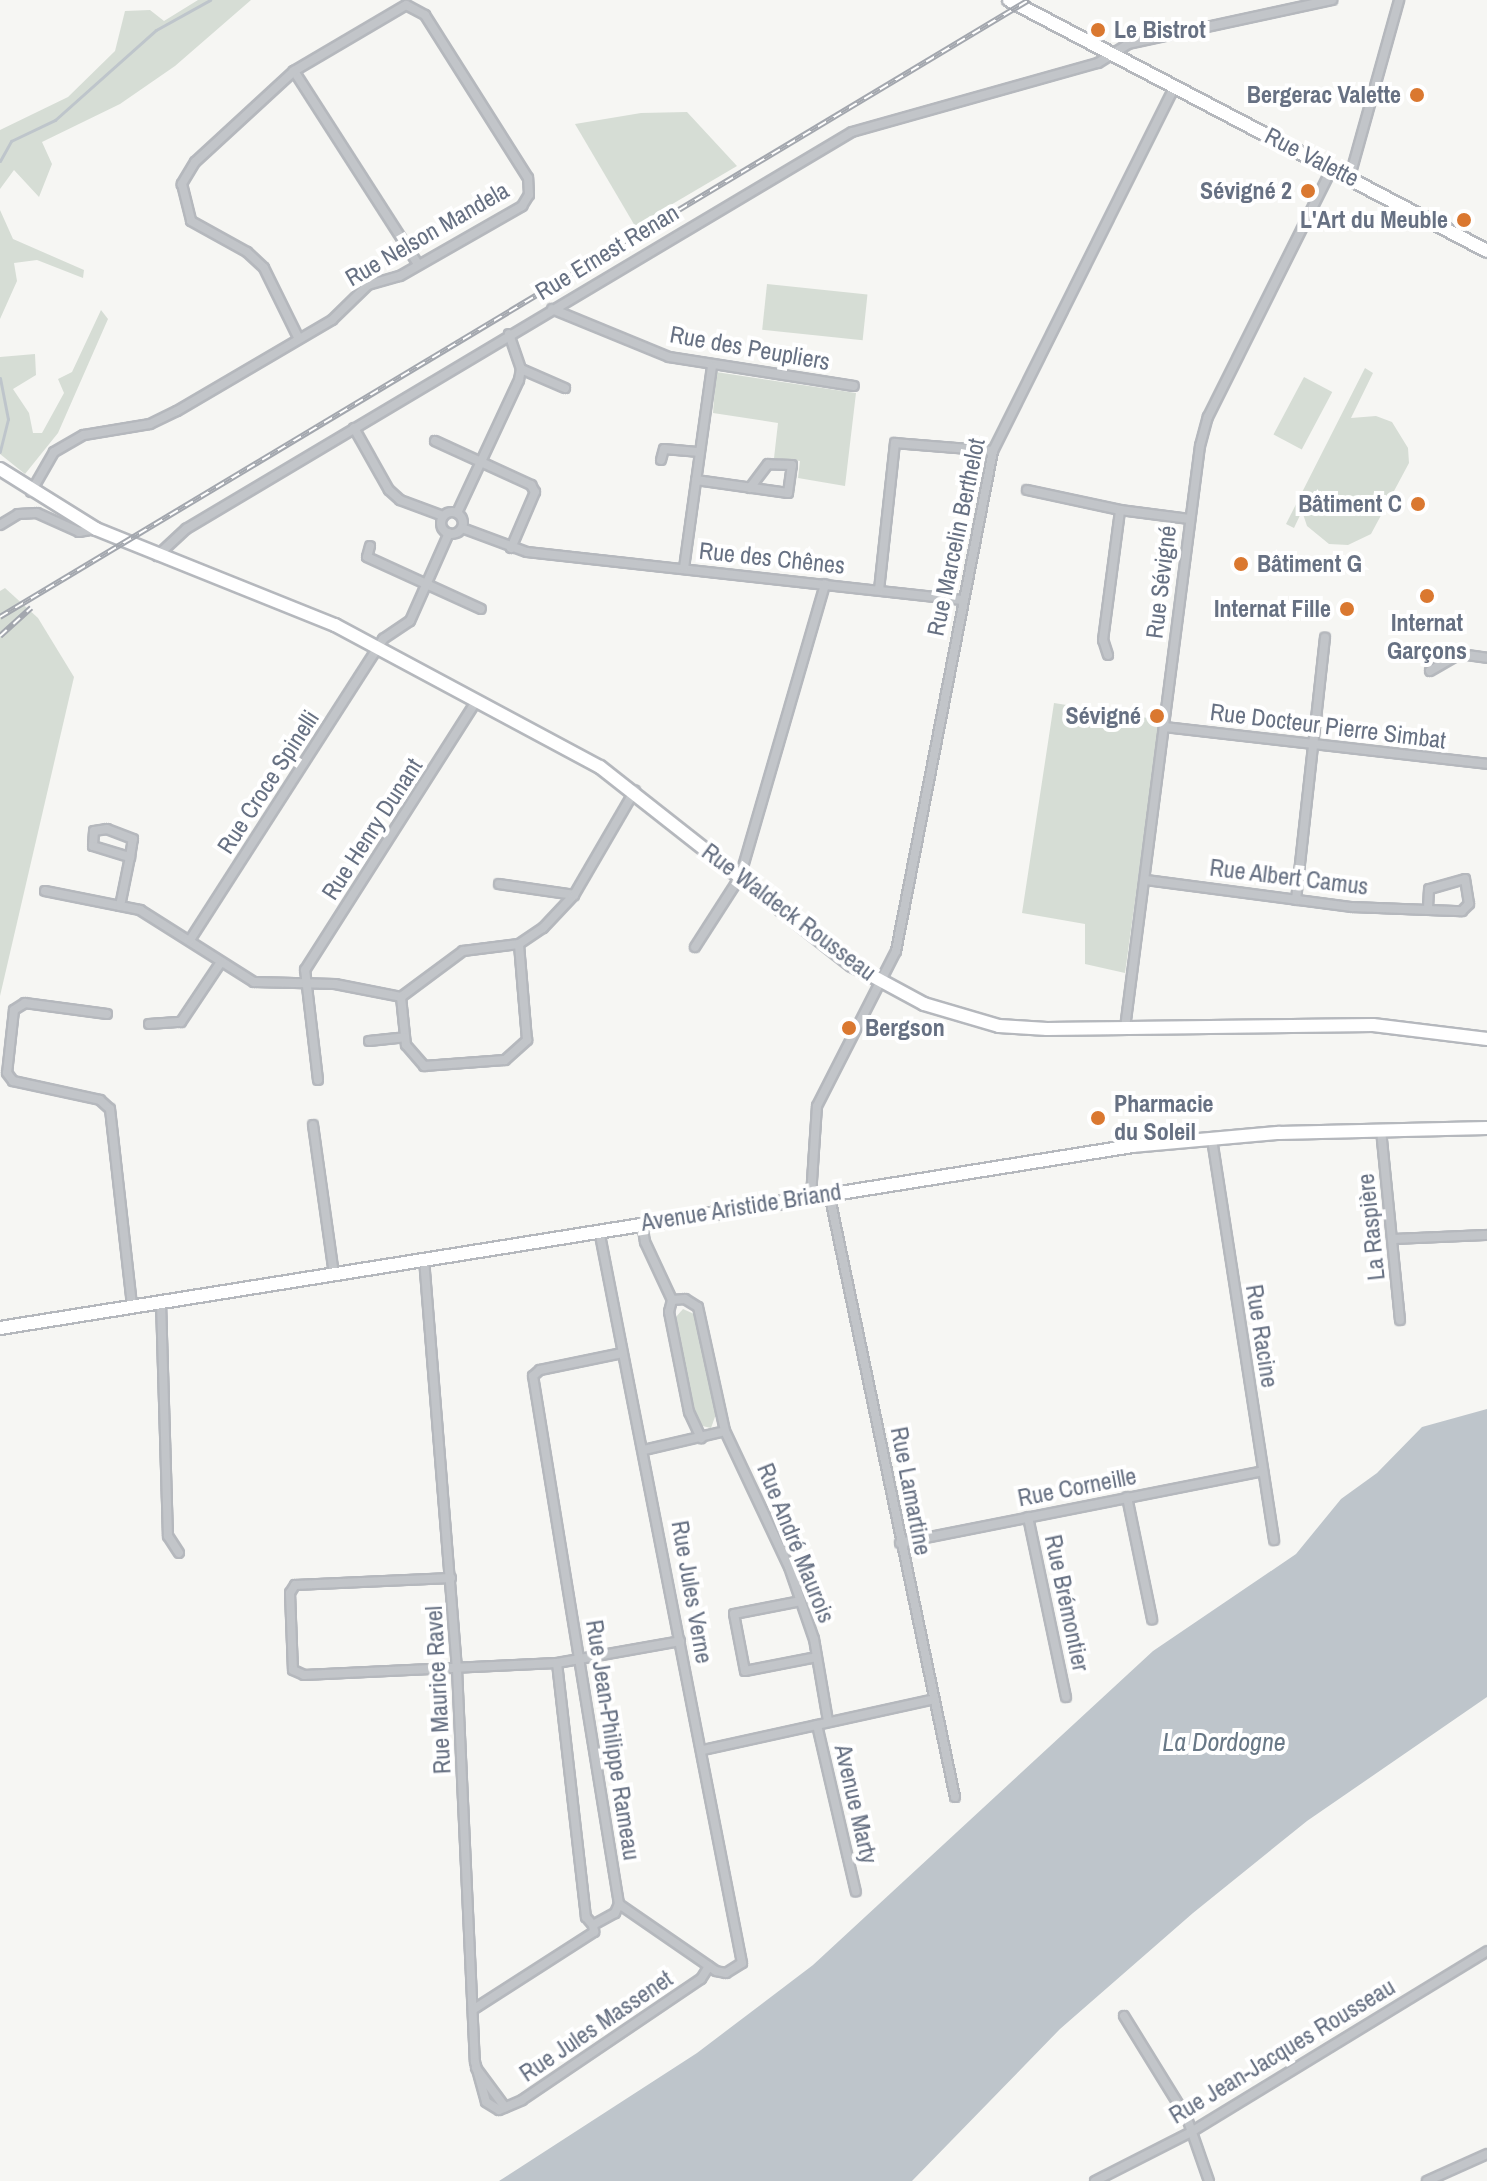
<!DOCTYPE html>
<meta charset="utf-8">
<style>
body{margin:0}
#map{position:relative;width:1487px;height:2181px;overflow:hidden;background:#f6f6f3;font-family:"Archivo Narrow",sans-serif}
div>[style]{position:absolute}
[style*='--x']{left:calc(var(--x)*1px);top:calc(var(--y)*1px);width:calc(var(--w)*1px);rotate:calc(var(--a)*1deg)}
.green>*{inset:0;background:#d6ddd5;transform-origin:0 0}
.water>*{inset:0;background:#bec5cb}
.stream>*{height:3px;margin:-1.5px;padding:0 1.5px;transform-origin:1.5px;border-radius:1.5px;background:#bec5cb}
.roads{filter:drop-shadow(2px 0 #b5b8bd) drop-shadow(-2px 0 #b5b8bd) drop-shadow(0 2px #b5b8bd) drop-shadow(0 -2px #b5b8bd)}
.street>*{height:8px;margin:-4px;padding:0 4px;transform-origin:4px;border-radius:4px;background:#c2c5c9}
.street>.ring{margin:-4px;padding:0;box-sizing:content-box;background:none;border:8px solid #c2c5c9;border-radius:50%}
.secondary>*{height:12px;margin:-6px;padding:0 6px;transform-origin:6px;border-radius:6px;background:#fff}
.rail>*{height:6px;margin-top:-3px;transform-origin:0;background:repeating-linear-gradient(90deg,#fff 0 9px,#a3a7ae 0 18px);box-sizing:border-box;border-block:2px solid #a3a7ae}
.dots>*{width:22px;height:22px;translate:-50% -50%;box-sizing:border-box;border:4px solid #fff;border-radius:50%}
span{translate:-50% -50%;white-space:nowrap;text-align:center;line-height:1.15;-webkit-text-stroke:8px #fff;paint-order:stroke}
.poi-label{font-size:24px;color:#677183;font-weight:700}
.left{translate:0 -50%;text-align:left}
.right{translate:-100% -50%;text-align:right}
.street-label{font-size:24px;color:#677183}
.water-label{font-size:26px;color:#687886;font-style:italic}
</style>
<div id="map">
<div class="green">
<div style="clip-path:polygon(198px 0,251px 0,175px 66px,120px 104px,42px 142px,52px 164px,39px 197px,14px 170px,0 189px,0 130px,68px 97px,115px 51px,125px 11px,150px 10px,164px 21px)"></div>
<div style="clip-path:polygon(687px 112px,737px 166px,635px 226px,575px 124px,641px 113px)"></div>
<div style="clip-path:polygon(0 210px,13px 239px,84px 270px,83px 278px,37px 260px,14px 263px,17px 281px,0 319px)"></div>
<div style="left:767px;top:284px;width:101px;height:46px;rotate:6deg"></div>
<div style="clip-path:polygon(101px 310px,108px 319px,58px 433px,25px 474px,0 454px,0 357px,35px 354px,36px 375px,13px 389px,29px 413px,33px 433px,42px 433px,64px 393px,58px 379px,72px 372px)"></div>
<div style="clip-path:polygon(1365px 368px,1373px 373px,1351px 418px,1376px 416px,1392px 422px,1408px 448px,1409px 463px,1371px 534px,1348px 545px,1329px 544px,1307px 526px,1302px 511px,1294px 528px,1286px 524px)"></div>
<div style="clip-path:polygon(716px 372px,856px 393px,845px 486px,798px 478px,800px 461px,774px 458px,778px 423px,713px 413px)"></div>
<div style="left:1304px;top:377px;width:32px;height:65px;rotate:28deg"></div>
<div style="clip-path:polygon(5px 588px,38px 618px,74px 677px,0 996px,0 591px)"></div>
<div style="clip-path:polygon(1054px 703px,1160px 720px,1125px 973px,1085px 964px,1085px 924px,1022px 913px)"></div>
<div style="clip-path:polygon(683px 1309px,694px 1314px,716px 1414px,711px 1428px,698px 1425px,675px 1318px)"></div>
</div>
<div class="water">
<div style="clip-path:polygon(1487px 1409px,1487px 1697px,1307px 1821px,1193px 1913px,1060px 2029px,912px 2181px,499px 2181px,697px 2053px,813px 1965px,1153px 1651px,1296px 1554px,1341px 1499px,1377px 1473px,1422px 1427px)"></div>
</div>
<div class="stream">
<div style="--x:0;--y:161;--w:23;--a:-61"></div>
<div style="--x:11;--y:141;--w:49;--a:-25.5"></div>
<div style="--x:55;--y:120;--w:135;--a:-41.7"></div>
<div style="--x:156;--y:30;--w:62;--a:-29.1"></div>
<div style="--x:0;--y:378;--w:42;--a:79"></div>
<div style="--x:8;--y:419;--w:34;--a:104"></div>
</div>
<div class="roads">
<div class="street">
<div style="--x:294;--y:71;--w:229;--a:57.3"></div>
<div style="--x:1350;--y:176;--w:183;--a:-74.4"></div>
<div style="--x:552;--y:309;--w:126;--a:22.3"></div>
<div style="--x:669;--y:357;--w:187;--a:8.9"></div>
<div style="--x:521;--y:369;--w:48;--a:23.4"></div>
<div style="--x:354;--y:428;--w:71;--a:60.6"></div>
<div style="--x:389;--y:490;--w:15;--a:42"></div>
<div style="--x:400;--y:500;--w:46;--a:20.4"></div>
<div style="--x:435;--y:441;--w:106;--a:24.6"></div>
<div style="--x:531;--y:485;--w:8;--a:60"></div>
<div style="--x:535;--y:492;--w:61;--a:113.2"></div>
<div style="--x:661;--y:460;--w:11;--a:-75"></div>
<div style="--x:664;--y:449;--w:36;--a:5"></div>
<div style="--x:696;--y:480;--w:93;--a:8"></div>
<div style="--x:788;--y:493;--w:28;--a:-82"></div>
<div style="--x:792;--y:465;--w:24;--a:-178"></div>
<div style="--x:768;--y:464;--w:30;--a:127"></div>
<div style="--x:1027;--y:490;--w:95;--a:12.1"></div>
<div style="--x:31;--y:492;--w:46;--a:-60.1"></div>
<div style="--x:54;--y:452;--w:34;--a:-30"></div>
<div style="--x:84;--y:435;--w:67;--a:-9.5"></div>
<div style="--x:150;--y:424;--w:30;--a:-26"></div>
<div style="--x:177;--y:411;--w:180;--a:-30.4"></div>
<div style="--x:332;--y:320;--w:50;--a:-44.2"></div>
<div style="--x:368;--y:285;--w:33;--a:-16"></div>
<div style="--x:400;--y:276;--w:141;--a:-29.8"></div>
<div style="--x:522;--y:206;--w:13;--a:-58"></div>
<div style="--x:529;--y:195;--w:17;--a:-93"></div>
<div style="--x:528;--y:178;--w:193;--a:-122.3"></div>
<div style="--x:425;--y:15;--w:21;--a:-152"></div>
<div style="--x:406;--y:5;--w:130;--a:149.5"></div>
<div style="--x:294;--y:71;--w:134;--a:137.4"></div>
<div style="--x:195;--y:162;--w:26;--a:121"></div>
<div style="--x:182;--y:184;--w:38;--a:76"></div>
<div style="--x:191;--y:221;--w:64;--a:29"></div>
<div style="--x:247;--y:252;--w:23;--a:43"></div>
<div style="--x:264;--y:268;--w:79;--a:63.8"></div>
<div class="ring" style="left:441px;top:512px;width:14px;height:14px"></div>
<div style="--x:457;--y:513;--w:147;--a:-65"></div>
<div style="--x:519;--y:380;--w:11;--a:-80"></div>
<div style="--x:521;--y:369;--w:37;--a:-109"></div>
<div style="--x:0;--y:525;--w:21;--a:-31"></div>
<div style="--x:18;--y:514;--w:19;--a:-3"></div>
<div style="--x:37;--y:513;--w:46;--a:24.3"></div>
<div style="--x:79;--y:532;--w:17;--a:-10"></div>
<div style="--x:462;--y:528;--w:69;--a:20.3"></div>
<div style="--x:527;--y:552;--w:438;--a:6.3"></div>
<div style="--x:370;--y:546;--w:11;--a:105"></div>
<div style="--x:367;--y:557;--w:125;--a:24.5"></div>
<div style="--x:157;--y:556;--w:40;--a:-43"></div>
<div style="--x:186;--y:529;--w:775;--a:-30.8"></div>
<div style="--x:852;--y:132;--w:255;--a:-15.7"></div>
<div style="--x:1098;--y:63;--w:36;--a:-32"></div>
<div style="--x:1128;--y:44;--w:209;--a:-12.2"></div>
<div style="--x:684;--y:568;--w:204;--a:-82.1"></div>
<div style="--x:879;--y:590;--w:148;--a:-83.8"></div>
<div style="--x:895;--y:443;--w:98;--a:4.7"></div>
<div style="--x:1108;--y:655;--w:16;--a:-108"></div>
<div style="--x:1103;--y:640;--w:131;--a:-82.5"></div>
<div style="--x:1120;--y:510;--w:70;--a:7.4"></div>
<div style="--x:1430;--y:671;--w:34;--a:-30"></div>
<div style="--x:1460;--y:654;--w:27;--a:8"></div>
<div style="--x:1164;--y:727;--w:325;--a:6.5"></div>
<div style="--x:1146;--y:880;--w:208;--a:7.5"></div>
<div style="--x:1352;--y:907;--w:76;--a:2.3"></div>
<div style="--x:1428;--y:910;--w:34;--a:2"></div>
<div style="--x:1462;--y:911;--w:10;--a:-45"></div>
<div style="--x:1469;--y:904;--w:25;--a:-99"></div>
<div style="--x:1465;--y:879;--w:37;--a:164"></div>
<div style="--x:1429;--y:889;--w:21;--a:93"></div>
<div style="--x:499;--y:884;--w:76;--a:8.3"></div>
<div style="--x:45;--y:891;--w:97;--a:11.3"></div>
<div style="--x:140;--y:910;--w:135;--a:32.3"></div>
<div style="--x:254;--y:982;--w:81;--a:1.4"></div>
<div style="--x:335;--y:984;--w:67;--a:11.1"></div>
<div style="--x:401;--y:997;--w:77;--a:-36.6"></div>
<div style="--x:463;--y:951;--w:56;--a:-7.1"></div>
<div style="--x:519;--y:944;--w:29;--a:-34"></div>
<div style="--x:543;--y:928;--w:45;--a:-46.8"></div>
<div style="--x:574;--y:895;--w:121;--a:-59.8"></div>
<div style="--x:1296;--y:900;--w:264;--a:-83.7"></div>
<div style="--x:120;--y:906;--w:50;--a:-78.5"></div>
<div style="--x:130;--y:857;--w:13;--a:-81"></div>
<div style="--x:132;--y:844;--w:5;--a:-79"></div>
<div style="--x:133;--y:839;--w:28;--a:-159"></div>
<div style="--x:107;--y:829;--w:13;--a:171"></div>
<div style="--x:94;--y:831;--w:15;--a:94"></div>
<div style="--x:93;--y:846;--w:39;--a:17"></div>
<div style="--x:190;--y:940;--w:358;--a:-57.3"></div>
<div style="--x:383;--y:639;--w:32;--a:-34"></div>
<div style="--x:410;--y:621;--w:96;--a:-66.1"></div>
<div style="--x:695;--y:947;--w:83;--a:-57.3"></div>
<div style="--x:740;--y:877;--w:305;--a:-73.8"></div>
<div style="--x:401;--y:997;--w:48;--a:84.1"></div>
<div style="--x:406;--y:1045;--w:28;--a:49"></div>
<div style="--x:424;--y:1066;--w:81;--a:-4.2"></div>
<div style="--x:505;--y:1060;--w:30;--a:-42"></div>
<div style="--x:527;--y:1040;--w:96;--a:-94.8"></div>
<div style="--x:107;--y:1014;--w:83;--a:-172.4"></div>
<div style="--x:25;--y:1003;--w:13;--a:148"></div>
<div style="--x:14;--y:1010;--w:63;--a:96.3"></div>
<div style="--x:7;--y:1073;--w:10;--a:53"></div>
<div style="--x:13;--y:1081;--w:89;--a:12.3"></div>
<div style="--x:100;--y:1100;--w:13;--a:42"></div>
<div style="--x:110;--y:1109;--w:198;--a:83.6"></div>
<div style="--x:149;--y:1024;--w:32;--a:-4"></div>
<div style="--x:181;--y:1022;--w:72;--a:-56.3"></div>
<div style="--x:1125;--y:1028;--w:587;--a:-82.66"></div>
<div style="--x:1200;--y:446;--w:30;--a:-75"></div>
<div style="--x:1208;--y:417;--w:278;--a:-63.5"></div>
<div style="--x:369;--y:1041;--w:36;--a:-6"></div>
<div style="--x:318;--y:1080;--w:111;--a:-96.7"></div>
<div style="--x:305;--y:970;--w:320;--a:-57.5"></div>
<div style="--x:313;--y:1125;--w:150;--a:82"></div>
<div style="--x:1381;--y:1130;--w:191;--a:84.3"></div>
<div style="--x:1212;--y:1139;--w:406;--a:81.2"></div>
<div style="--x:829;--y:1193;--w:617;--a:78.22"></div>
<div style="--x:811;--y:1196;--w:90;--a:-86.2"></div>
<div style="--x:817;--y:1106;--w:174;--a:-63"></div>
<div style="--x:896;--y:951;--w:509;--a:-79.02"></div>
<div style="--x:993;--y:451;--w:408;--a:-63.5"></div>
<div style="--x:642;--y:1223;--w:19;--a:81"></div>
<div style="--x:645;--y:1242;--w:64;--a:65"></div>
<div style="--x:672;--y:1300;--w:13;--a:-4"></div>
<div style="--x:685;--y:1299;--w:15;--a:32"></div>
<div style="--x:698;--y:1307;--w:127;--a:77.7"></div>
<div style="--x:599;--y:1230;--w:747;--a:78.96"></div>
<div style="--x:742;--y:1963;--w:19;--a:148"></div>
<div style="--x:726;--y:1973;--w:10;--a:-169"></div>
<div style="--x:716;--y:1971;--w:118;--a:-145.4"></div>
<div style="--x:1392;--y:1239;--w:95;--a:-2.4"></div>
<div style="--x:424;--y:1259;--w:411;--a:85.4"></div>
<div style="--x:457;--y:1669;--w:393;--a:87.4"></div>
<div style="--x:475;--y:2062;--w:41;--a:74.6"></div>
<div style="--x:486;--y:2102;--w:15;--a:32"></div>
<div style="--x:499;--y:2110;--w:25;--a:-23"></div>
<div style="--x:522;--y:2100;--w:216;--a:-34.1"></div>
<div style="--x:701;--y:1979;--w:15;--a:-58"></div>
<div style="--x:672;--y:1300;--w:12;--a:104"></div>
<div style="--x:669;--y:1312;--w:102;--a:78.7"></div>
<div style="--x:689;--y:1412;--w:29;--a:65"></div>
<div style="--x:161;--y:1302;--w:234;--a:88.3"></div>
<div style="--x:168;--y:1536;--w:20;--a:57"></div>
<div style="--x:644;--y:1450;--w:83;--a:-13.2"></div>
<div style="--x:725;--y:1431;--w:150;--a:64.8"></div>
<div style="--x:789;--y:1567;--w:76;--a:70.9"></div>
<div style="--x:814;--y:1639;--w:83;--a:80.3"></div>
<div style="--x:1127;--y:1497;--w:125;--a:78.4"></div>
<div style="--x:1028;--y:1517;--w:184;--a:78.1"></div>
<div style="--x:900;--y:1543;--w:370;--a:-11.2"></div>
<div style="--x:451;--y:1578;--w:156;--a:177.4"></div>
<div style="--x:295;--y:1585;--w:9;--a:122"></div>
<div style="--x:290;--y:1593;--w:77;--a:87.8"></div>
<div style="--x:293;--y:1670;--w:12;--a:24"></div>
<div style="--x:304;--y:1675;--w:253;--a:-2.7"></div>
<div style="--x:557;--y:1663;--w:125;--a:-10.1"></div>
<div style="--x:801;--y:1601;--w:68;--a:169"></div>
<div style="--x:734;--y:1614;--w:58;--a:79.1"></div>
<div style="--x:745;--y:1671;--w:73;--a:-11"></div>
<div style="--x:557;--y:1663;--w:256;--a:83.5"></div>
<div style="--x:586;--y:1917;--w:11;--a:49"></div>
<div style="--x:593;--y:1925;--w:25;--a:-29"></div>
<div style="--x:615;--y:1913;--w:10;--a:-66"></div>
<div style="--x:619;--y:1904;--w:535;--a:-99.25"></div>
<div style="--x:533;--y:1376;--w:9;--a:-41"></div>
<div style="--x:540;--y:1370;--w:84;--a:-11.7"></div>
<div style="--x:817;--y:1725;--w:171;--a:76.9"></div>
<div style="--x:703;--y:1750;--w:233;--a:-12.4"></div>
<div style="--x:474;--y:2009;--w:143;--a:-32.7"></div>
<div style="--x:594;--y:1932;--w:7;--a:-98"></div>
<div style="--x:1124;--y:2016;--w:120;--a:58.3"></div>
<div style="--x:1187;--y:2118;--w:67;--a:70.8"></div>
<div style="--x:476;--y:2068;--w:49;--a:53.4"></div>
<div style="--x:1095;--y:2181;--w:108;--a:-27"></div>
<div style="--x:1191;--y:2132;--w:347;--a:-31.4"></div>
<div style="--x:1427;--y:2181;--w:66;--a:-24.2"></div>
</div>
<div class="secondary">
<div style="--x:1009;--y:0;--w:540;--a:27.7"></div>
<div style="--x:0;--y:469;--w:113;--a:32"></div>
<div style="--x:96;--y:529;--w:258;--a:21.9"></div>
<div style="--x:335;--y:625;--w:301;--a:28.2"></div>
<div style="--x:600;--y:767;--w:320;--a:38.2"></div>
<div style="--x:852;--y:965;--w:82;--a:28.4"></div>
<div style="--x:924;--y:1004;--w:78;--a:16.3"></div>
<div style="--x:999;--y:1026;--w:48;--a:3.6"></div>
<div style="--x:1047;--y:1029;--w:326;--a:-0.7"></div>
<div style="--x:1373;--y:1025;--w:115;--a:7"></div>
<div style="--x:0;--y:1328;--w:1147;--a:-9.13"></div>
<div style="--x:1132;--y:1146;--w:148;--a:-5.1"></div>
<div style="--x:1279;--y:1133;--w:208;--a:-1.4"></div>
</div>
</div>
<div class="rail">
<div style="--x:0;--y:617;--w:1200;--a:-30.95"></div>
<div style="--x:0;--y:636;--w:42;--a:-42.1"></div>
</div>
<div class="dots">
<div style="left:1098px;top:30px;background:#da7830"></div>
<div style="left:1417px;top:95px;background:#da7830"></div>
<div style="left:1308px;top:191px;background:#da7830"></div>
<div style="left:1464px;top:220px;background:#da7830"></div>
<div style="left:1418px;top:504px;background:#da7830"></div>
<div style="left:1241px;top:564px;background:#da7830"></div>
<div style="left:1427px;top:596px;background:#da7830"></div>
<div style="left:1347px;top:609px;background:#da7830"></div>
<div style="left:1157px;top:716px;background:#da7830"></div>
<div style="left:849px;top:1028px;background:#da7830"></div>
<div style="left:1098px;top:1118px;background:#da7830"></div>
</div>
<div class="poi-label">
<span class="left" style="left:1114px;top:30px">Le Bistrot</span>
<span class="right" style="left:1401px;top:95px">Bergerac Valette</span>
<span class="right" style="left:1292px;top:191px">Sévigné 2</span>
<span class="right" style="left:1448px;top:220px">L'Art du Meuble</span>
<span class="right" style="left:1402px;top:504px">Bâtiment C</span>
<span class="left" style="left:1257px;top:564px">Bâtiment G</span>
<span class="right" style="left:1331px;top:609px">Internat Fille</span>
<span style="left:1427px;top:637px">Internat<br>Garçons</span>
<span class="right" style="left:1141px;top:716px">Sévigné</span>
<span class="left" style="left:865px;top:1028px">Bergson</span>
<span class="left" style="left:1114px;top:1118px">Pharmacie<br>du Soleil</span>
</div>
<div class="street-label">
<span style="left:1312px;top:157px;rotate:27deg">Rue Valette</span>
<span style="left:427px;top:234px;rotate:-30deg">Rue Nelson Mandela</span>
<span style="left:607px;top:252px;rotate:-31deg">Rue Ernest Renan</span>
<span style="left:750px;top:348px;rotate:10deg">Rue des Peupliers</span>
<span style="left:956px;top:537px;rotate:-78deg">Rue Marcelin Berthelot</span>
<span style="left:772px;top:558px;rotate:6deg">Rue des Chênes</span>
<span style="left:1161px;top:582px;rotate:-83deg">Rue Sévigné</span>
<span style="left:1328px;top:726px;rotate:7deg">Rue Docteur Pierre Simbat</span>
<span style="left:268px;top:782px;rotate:-57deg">Rue Croce Spinelli</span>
<span style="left:372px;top:829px;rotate:-57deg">Rue Henry Dunant</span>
<span style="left:1289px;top:877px;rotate:7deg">Rue Albert Camus</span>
<span style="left:789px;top:912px;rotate:37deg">Rue Waldeck Rousseau</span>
<span style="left:741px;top:1207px;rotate:-9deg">Avenue Aristide Briand</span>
<span style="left:1371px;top:1227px;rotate:-96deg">La Raspière</span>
<span style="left:1262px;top:1336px;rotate:81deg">Rue Racine</span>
<span style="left:1077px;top:1487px;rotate:-11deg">Rue Corneille</span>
<span style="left:911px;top:1491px;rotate:79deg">Rue Lamartine</span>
<span style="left:796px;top:1543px;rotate:68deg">Rue André Maurois</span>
<span style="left:692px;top:1592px;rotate:80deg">Rue Jules Verne</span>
<span style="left:1067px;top:1603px;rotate:78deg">Rue Brémontier</span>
<span style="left:438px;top:1690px;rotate:-93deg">Rue Maurice Ravel</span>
<span style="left:613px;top:1740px;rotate:81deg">Rue Jean-Philippe Rameau</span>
<span style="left:856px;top:1804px;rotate:77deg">Avenue Marty</span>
<span style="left:596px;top:2026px;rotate:-34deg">Rue Jules Massenet</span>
<span style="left:1282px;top:2051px;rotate:-31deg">Rue Jean-Jacques Rousseau</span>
</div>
<div class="water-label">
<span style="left:1224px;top:1742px">La Dordogne</span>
</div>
</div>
